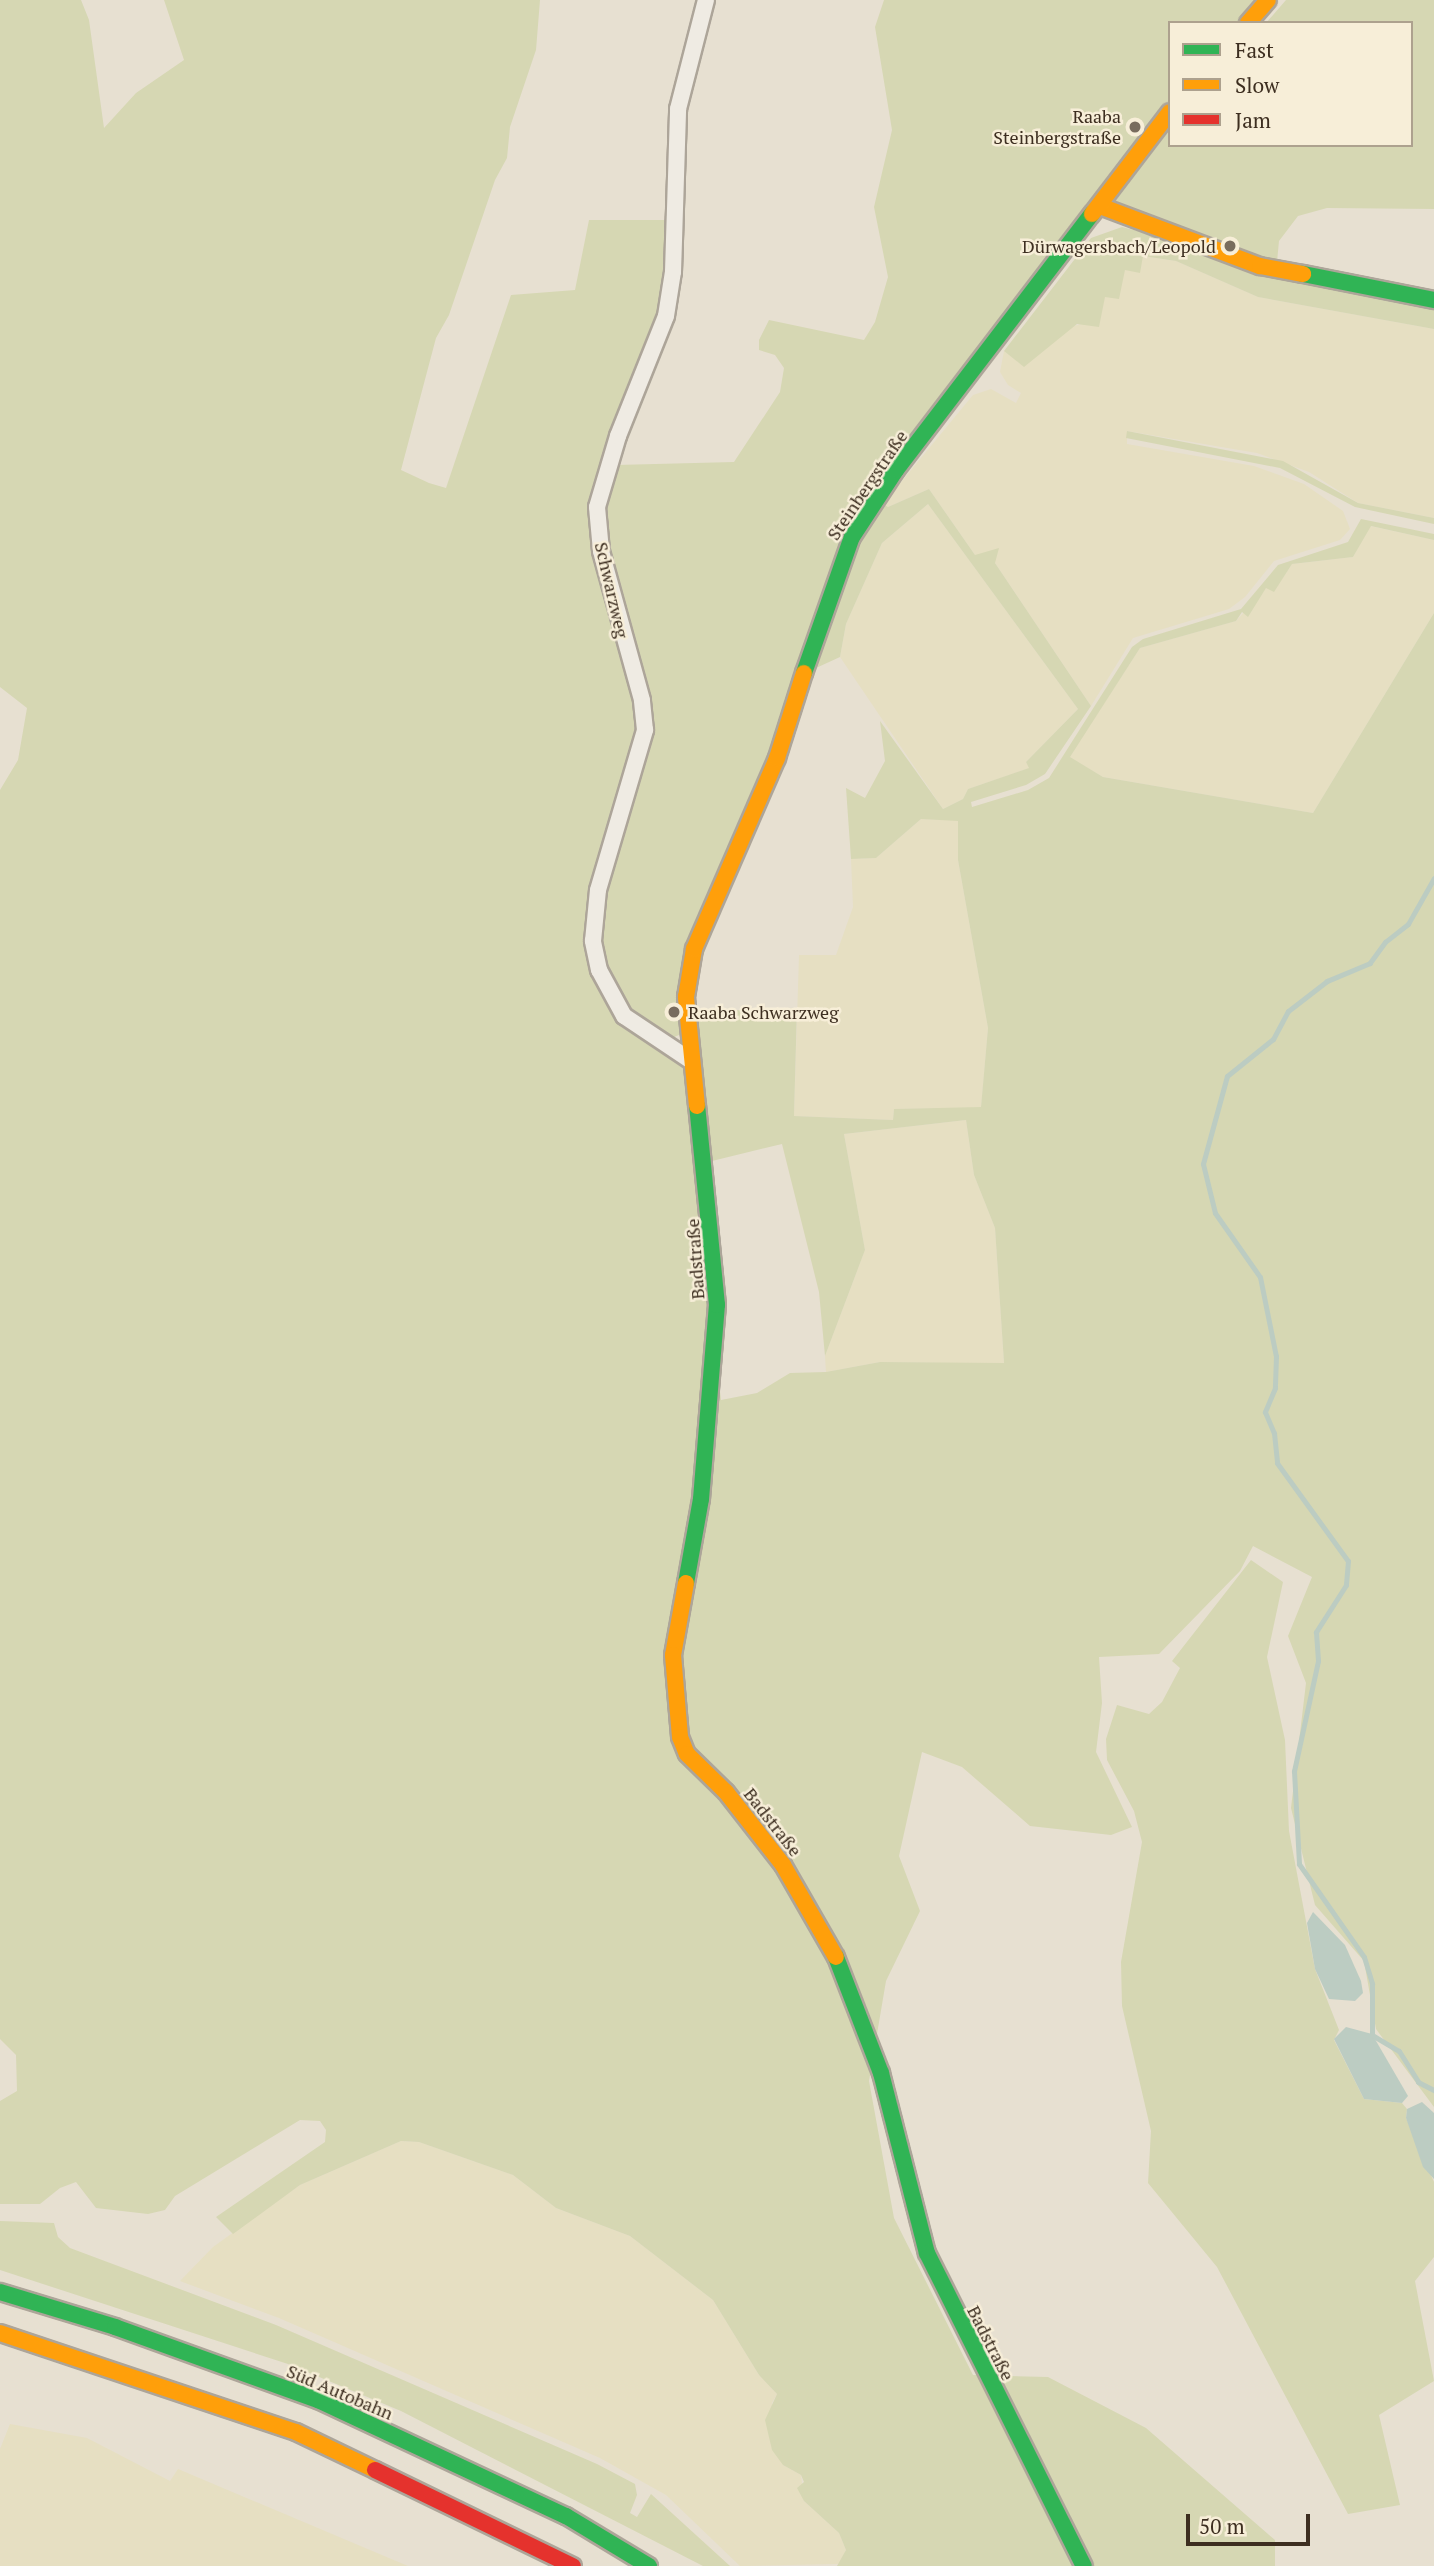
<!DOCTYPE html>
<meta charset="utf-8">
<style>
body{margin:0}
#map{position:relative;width:1434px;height:2566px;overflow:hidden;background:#e7e0d1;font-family:"PT Serif",serif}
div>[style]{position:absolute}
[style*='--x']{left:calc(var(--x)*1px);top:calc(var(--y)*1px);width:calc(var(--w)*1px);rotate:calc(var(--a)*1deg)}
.farmland>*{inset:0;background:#e6dfc2}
.green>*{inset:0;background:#d6d7b3}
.water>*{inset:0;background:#bcccc2}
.stream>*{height:5px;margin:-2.5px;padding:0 2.5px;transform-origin:2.5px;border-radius:2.5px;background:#bcccc2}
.roads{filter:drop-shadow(2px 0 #ada599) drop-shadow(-2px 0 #ada599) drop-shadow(0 2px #ada599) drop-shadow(0 -2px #ada599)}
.street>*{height:16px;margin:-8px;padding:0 8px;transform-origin:8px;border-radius:8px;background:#efebe3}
.fast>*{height:16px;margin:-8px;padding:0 8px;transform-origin:8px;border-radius:8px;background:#30b455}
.slow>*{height:16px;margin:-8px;padding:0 8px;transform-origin:8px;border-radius:8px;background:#ff9f0a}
.jam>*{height:16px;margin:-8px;padding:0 8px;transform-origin:8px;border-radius:8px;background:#e5322d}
.dots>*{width:19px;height:19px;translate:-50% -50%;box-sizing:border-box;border:4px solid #f7eed8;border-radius:50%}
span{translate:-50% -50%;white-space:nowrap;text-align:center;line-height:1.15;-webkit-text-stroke:5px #f7eed8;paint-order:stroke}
.poi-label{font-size:18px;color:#3d2e20}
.right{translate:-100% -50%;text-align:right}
.left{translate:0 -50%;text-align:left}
.street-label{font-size:18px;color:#3d2e20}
.legend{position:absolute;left:1168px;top:21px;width:245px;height:126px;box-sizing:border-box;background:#f7eed8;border:2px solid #ada18e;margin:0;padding:9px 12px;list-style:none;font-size:21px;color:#3d2e20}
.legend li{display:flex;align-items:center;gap:14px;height:35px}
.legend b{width:35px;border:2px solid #ada18e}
.scale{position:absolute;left:1186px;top:2514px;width:124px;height:32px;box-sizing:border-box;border:4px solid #3d2e20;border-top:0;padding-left:9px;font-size:21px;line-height:24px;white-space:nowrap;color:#3d2e20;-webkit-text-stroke:5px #f7eed8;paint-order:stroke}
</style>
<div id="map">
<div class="farmland">
<div style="clip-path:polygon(1143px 256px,1176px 261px,1258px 297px,1434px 329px,1434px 518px,1358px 503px,1309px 472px,1257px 453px,1127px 431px,1127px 444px,1254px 466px,1304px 484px,1343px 511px,1350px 529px,1340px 540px,1274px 561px,1245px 597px,1229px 609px,1133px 638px,1091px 706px,995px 563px,975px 555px,929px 489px,888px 507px,883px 504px,973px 395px,991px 389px,1016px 403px,1021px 393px,1008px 385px,1000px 372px,1004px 351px,1024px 366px,1071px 327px,1084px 323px,1125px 270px)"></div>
<div style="clip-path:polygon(928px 504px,1078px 709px,1026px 762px,1030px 768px,968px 789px,963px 799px,943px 809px,840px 657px,846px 624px,882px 543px)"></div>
<div style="clip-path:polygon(1370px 526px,1434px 540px,1434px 613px,1313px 813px,1103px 777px,1069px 757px,1140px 648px,1236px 621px,1267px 587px,1274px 591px,1292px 564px,1353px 557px)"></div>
<div style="clip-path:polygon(921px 819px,958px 820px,958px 860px,988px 1028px,981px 1108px,894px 1109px,893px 1120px,794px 1116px,799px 955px,836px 955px,853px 907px,851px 859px,876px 858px)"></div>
<div style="clip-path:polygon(966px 1120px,974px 1175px,995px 1228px,1004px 1364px,880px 1362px,826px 1372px,825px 1356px,865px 1250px,844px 1134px)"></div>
<div style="clip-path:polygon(401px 2141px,419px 2142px,513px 2175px,556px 2208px,630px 2236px,713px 2300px,759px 2375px,777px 2394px,772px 2403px,783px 2465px,801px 2475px,804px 2501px,839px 2533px,846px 2550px,840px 2564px,740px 2566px,666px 2495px,600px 2458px,279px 2318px,180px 2281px,213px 2247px,300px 2185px)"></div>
<div style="clip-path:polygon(10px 2424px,87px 2438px,170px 2481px,178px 2469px,408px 2566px,0 2566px,0 2449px)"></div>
</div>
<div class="green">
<div style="clip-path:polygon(0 0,81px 0,89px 20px,104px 128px,136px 93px,184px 60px,164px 0,540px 0,536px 50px,510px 127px,507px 158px,495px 180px,449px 315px,436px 338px,401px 470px,429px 483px,446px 488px,511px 295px,575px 290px,589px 220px,671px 220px,667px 295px,594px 506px,641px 730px,594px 889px,607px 998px,682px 1061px,721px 1400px,757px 1393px,790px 1373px,826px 1372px,880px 1362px,1004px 1363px,995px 1228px,974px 1175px,966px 1120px,844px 1134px,865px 1250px,825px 1356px,819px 1292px,782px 1144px,712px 1161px,696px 1012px,797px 1008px,794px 1116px,893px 1120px,894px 1109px,981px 1107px,988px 1028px,958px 860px,958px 821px,921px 819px,876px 858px,851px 859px,846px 788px,865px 798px,885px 761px,880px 721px,943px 809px,963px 799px,968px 789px,1029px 768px,1026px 762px,1078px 709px,928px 504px,882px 543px,846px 624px,840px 657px,816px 668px,851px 557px,883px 504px,888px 507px,929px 489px,975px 555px,999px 548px,995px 563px,1091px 706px,1045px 774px,1026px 785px,971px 802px,972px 807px,1028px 790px,1049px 778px,1132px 647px,1143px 639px,1241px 609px,1278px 565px,1348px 542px,1361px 519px,1434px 534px,1434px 540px,1371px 526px,1353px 557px,1292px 564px,1274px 592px,1266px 588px,1248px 617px,1242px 612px,1236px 621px,1140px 648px,1070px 757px,1103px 777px,1313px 813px,1434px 613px,1434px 2107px,1376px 2029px,1364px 1961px,1315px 1905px,1291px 1808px,1306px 1683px,1288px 1636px,1312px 1577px,1253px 1546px,1240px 1571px,1159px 1654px,1099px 1657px,1102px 1703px,1096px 1752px,1132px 1827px,1111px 1835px,1030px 1826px,962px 1767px,922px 1752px,899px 1856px,920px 1911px,886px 1981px,869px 2081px,894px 2218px,973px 2375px,1048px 2377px,1146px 2428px,1275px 2540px,1275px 2566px,837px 2566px,846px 2550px,839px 2533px,804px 2501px,797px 2488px,804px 2482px,801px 2475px,783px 2465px,772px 2450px,765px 2420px,777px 2394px,759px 2375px,713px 2300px,630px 2236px,556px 2208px,513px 2175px,419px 2142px,401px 2141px,300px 2185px,233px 2234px,216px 2217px,325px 2142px,326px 2130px,320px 2121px,300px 2120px,175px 2196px,165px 2210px,148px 2214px,96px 2208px,76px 2182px,60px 2188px,40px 2204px,0 2204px,0 2101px,17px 2091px,16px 2055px,0 2039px,0 790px,18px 760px,27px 708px,0 687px)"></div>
<div style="clip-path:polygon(884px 0,1268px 0,1248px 23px,1170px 23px,1170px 112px,890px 465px,749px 807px,679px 1035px,672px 1038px,648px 1028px,629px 1012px,605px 968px,600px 940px,604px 892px,651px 731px,607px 550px,604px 508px,616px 465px,734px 462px,780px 392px,784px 368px,775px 355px,759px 350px,759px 340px,769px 320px,864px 340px,875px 322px,888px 277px,874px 207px,892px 130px,875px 27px)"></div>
<div style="clip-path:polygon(1286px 0,1434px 0,1434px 209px,1327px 208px,1298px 216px,1279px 241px,1277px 262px,1100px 206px,1170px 129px,1170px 145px,1411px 145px,1411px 23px,1266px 23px)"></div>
<div style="clip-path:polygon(1122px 227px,1434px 306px,1434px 329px,1258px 297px,1176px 261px,1143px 256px,1140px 273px,1125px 270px,1119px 299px,1105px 297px,1099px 327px,1077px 324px,1024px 367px,1004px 351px,1091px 238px)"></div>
<div style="clip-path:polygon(1127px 431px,1283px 461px,1358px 503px,1434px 518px,1434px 524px,1355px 507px,1280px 468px,1126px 438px)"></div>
<div style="clip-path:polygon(1251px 1560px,1283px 1582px,1267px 1657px,1285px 1740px,1289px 1831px,1315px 1969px,1339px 2030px,1334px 2040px,1364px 2099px,1402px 2103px,1407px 2109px,1406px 2118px,1434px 2182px,1434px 2257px,1415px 2281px,1434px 2381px,1379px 2415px,1400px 2505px,1348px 2514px,1217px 2267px,1148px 2183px,1151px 2131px,1122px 2006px,1121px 1962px,1142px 1842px,1134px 1811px,1107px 1760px,1106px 1739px,1117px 1705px,1149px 1714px,1162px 1702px,1180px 1668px,1172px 1661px)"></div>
<div style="clip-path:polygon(0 2221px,54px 2223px,58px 2237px,70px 2248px,276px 2325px,597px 2464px,635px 2484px,637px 2495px,630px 2513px,637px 2517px,651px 2494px,730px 2566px,703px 2566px,401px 2411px,288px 2364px,0 2270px)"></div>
</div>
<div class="water">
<div style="clip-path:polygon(1313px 1912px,1345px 1945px,1361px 1981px,1363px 1993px,1355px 2001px,1329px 1999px,1315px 1969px,1307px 1923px)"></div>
<div style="clip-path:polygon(1346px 2027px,1372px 2034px,1408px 2096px,1402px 2103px,1364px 2099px,1334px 2039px)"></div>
<div style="clip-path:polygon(1422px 2102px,1434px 2113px,1434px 2179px,1423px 2167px,1406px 2118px,1407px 2109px)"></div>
</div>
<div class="stream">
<div style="--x:1434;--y:878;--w:53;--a:119.5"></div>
<div style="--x:1408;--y:924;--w:29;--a:142"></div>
<div style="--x:1385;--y:942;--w:26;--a:126"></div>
<div style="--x:1370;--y:963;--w:47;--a:157.3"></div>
<div style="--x:1327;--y:981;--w:49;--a:142.4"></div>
<div style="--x:1288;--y:1011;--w:32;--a:118"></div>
<div style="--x:1273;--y:1039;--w:59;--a:141.2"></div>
<div style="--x:1227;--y:1076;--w:91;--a:105.3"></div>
<div style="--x:1203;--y:1164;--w:50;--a:76.2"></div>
<div style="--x:1215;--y:1213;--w:78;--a:54.9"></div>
<div style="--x:1260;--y:1277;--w:81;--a:78.6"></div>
<div style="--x:1276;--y:1356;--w:32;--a:92"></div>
<div style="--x:1275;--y:1388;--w:26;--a:113"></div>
<div style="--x:1265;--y:1412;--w:23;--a:67"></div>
<div style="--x:1274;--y:1433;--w:30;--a:84"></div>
<div style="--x:1277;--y:1463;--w:121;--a:54.1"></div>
<div style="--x:1348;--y:1561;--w:24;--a:95"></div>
<div style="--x:1346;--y:1585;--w:56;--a:122.6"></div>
<div style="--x:1316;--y:1632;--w:29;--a:86"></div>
<div style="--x:1318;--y:1661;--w:113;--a:102.3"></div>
<div style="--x:1294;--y:1771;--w:93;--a:86.9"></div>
<div style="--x:1299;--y:1864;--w:113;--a:55"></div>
<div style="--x:1364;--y:1957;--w:28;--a:73"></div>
<div style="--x:1372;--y:1984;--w:51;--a:90"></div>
<div style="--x:1372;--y:2035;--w:31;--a:31"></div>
<div style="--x:1399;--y:2051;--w:36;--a:58"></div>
<div style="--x:1418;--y:2082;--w:18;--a:27"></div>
</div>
<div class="roads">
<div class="street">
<div style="--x:690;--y:1060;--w:79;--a:-146.3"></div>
<div style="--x:624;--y:1016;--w:52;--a:-118.5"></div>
<div style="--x:599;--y:970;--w:30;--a:-102"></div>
<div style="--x:593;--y:941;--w:51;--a:-84.4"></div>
<div style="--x:598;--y:890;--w:167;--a:-73.6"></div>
<div style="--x:645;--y:730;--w:30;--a:-96"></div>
<div style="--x:642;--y:700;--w:155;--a:-105.4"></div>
<div style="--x:601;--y:551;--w:44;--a:-95.2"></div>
<div style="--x:597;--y:507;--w:74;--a:-73.5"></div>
<div style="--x:618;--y:436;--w:129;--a:-68.2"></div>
<div style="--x:666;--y:316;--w:45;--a:-81"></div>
<div style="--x:673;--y:272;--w:163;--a:-88.2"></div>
<div style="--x:678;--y:109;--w:113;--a:-75.6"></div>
</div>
<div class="fast">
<div style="--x:1303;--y:274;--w:134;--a:11.2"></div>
<div style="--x:804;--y:673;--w:144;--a:-70.6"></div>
<div style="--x:852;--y:537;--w:80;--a:-56.7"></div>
<div style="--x:896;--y:470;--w:322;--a:-52.6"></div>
<div style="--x:686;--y:1583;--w:85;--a:-79.9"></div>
<div style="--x:701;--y:1499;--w:195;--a:-85.3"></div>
<div style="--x:717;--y:1305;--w:200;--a:-95.7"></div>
<div style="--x:836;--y:1957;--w:124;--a:68.8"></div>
<div style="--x:881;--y:2073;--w:186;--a:75.7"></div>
<div style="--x:927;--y:2253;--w:350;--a:63.4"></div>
<div style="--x:0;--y:2292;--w:120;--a:16.9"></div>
<div style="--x:115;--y:2327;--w:216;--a:19.8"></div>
<div style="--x:318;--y:2400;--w:274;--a:25.1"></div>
<div style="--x:566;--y:2516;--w:97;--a:31.1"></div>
</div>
<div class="slow">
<div style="--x:1248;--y:23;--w:30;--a:-49"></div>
<div style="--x:1100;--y:206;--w:171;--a:20.6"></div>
<div style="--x:1260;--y:266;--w:44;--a:10.5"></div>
<div style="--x:1092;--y:214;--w:128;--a:-52.6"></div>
<div style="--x:697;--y:1106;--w:110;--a:-95.8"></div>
<div style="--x:686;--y:997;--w:49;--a:-80.5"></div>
<div style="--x:694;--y:949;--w:208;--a:-66.5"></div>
<div style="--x:777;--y:758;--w:89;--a:-72.4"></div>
<div style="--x:686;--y:1583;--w:73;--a:100.2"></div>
<div style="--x:673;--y:1655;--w:82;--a:85.1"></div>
<div style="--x:680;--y:1737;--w:18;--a:68"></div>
<div style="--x:687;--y:1754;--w:54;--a:44.3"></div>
<div style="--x:726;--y:1792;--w:93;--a:52"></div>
<div style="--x:783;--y:1865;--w:106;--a:60.1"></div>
<div style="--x:0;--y:2333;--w:312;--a:18.5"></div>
<div style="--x:296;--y:2432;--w:88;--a:25.7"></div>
</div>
<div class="jam">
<div style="--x:375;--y:2470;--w:220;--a:25.9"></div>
</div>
</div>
<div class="dots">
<div style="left:1135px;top:127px;background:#786c5e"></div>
<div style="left:1230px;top:246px;background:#786c5e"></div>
<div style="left:674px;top:1012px;background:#786c5e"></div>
</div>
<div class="poi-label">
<span class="right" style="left:1121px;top:127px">Raaba<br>Steinbergstraße</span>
<span class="right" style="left:1216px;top:246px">Dürwagersbach/Leopold</span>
<span class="left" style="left:688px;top:1012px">Raaba Schwarzweg</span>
</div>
<div class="street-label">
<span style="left:867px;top:485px;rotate:-56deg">Steinbergstraße</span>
<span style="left:612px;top:590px;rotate:77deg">Schwarzweg</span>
<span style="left:695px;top:1259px;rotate:-94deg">Badstraße</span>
<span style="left:773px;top:1822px;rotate:52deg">Badstraße</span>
<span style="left:991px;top:2343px;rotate:63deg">Badstraße</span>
<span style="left:340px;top:2392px;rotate:23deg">Süd Autobahn</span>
</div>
<ul class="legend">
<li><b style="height:9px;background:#30b455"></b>Fast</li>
<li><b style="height:9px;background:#ff9f0a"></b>Slow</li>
<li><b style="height:9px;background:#e5322d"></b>Jam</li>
</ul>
<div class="scale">50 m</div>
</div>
